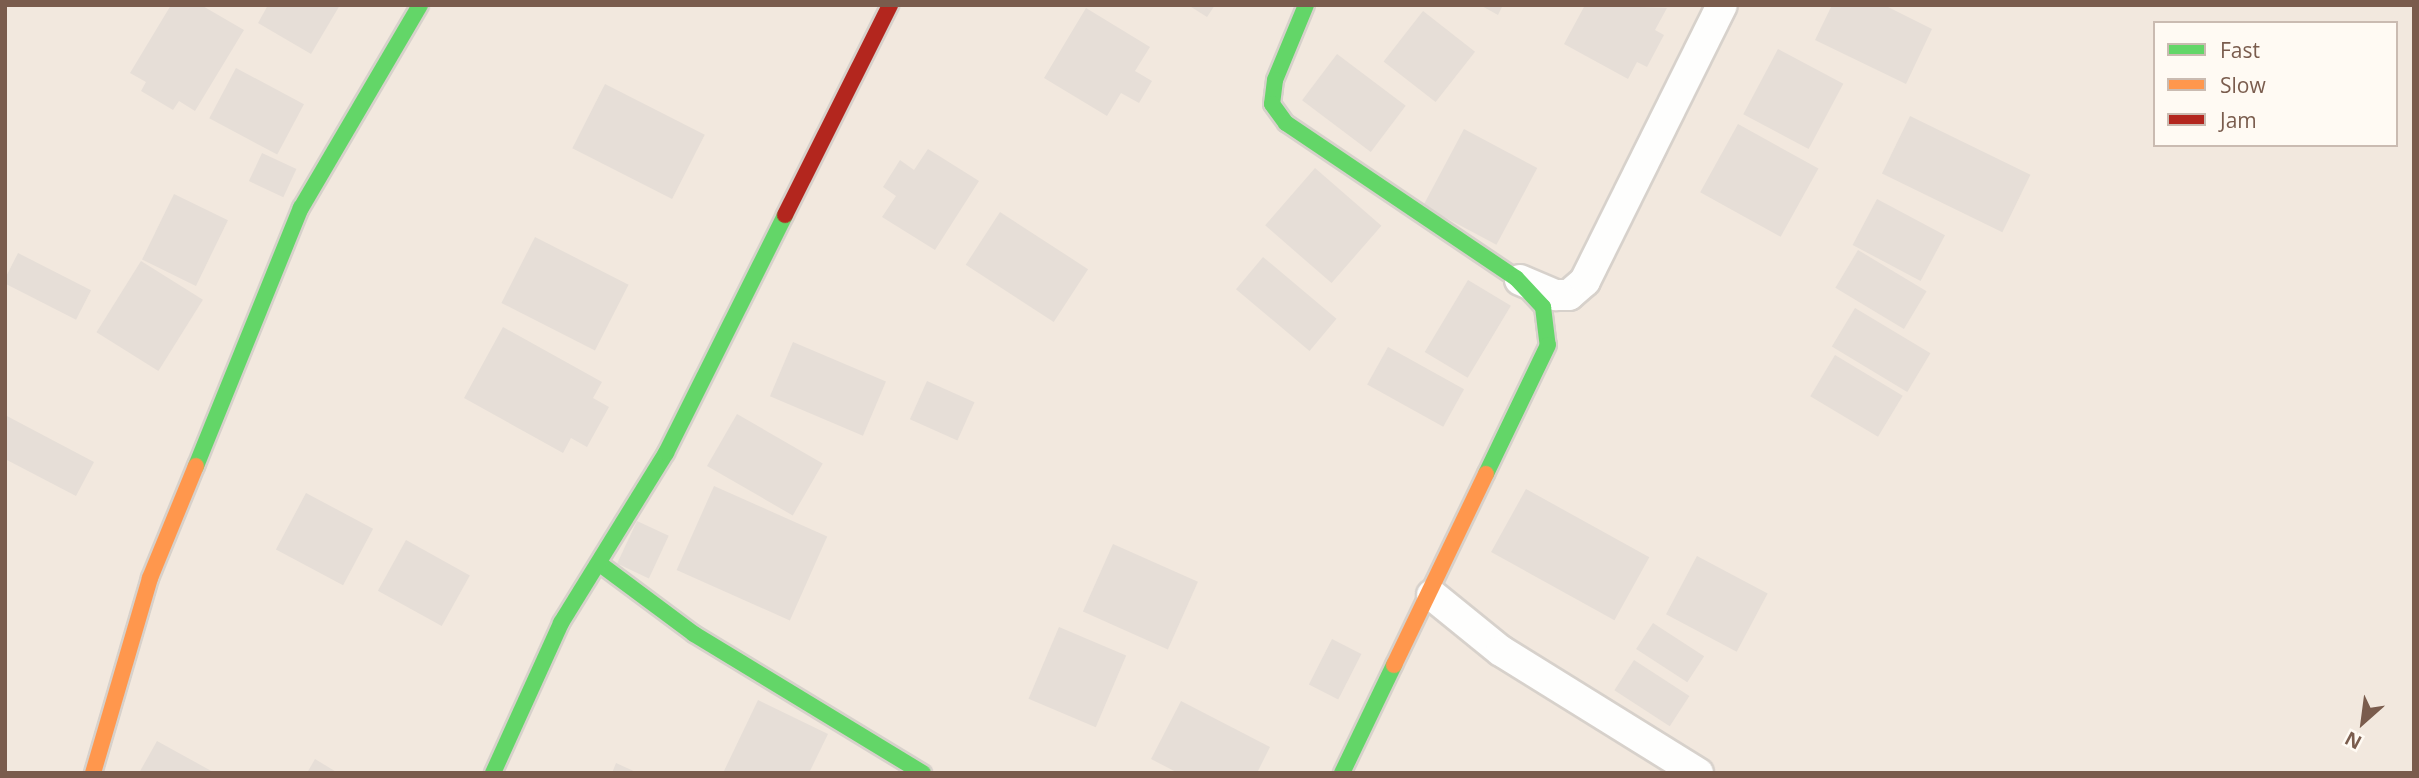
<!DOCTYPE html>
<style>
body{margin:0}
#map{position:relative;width:2419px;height:778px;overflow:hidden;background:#f9f5f0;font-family:"Open Sans",sans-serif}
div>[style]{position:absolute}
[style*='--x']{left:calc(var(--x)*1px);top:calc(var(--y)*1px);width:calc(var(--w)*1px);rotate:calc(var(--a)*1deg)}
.residential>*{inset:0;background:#f2e8de}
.building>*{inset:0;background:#e6ded7;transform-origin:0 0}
.roads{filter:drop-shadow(2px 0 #d7d1cb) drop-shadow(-2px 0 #d7d1cb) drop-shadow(0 2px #d7d1cb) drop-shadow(0 -2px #d7d1cb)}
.street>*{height:30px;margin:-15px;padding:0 15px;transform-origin:15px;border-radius:15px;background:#fefefd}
.fast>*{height:16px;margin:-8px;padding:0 8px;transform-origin:8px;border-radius:8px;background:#63d668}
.slow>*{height:16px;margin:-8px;padding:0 8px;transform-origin:8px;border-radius:8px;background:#ff974d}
.jam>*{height:16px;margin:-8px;padding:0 8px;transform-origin:8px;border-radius:8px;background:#b3261e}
span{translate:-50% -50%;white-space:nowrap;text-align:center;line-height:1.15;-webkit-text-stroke:7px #fffaf3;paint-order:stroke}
.frame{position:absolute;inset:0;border:7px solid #7a5c4d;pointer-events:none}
.legend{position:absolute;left:2153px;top:21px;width:245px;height:126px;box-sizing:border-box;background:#fffaf3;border:2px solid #cabbb1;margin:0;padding:9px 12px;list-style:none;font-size:21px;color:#7a5c4d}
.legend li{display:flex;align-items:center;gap:14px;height:35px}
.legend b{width:35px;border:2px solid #cabbb1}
.north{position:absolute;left:2328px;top:687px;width:70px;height:70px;-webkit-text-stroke:5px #fffaf3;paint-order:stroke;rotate:208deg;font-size:19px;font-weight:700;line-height:28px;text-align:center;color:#7a5c4d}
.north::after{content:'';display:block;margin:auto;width:24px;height:32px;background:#7a5c4d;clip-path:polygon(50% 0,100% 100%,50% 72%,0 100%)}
</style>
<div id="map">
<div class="residential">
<div style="clip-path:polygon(evenodd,5px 5px,2414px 5px,2414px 773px,5px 773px,5px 5px,2155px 23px,2396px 23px,2396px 145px,2155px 145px,2155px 23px)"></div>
</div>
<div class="building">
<div style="clip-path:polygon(171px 5px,201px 5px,244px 30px,195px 111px,179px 101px,173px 110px,141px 91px,146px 82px,130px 73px)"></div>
<div style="clip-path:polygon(268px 5px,340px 5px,311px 54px,258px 23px)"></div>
<div style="clip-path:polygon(1188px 5px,1215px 5px,1207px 17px)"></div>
<div style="clip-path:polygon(1480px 5px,1503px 5px,1498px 15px)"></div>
<div style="clip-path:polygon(1585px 5px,1667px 8px,1655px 30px,1664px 35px,1647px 67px,1637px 62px,1628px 79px,1564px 44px)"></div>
<div style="clip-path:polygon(1832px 5px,1884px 5px,1932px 29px,1906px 84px,1815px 40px)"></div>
<div style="clip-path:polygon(1086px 8px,1150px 47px,1135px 71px,1152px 81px,1139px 103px,1121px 93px,1107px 116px,1044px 78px)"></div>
<div style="left:1423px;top:11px;width:66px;height:64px;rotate:38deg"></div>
<div style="left:1778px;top:49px;width:74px;height:74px;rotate:28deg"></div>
<div style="left:1337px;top:54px;width:86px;height:58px;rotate:37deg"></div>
<div style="left:236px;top:68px;width:77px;height:57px;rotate:28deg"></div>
<div style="left:605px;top:84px;width:112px;height:72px;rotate:27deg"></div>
<div style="left:1910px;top:116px;width:134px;height:64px;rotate:26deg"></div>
<div style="left:1738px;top:124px;width:92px;height:78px;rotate:29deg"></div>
<div style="left:1464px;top:129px;width:83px;height:87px;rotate:28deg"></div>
<div style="clip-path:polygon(928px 149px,979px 181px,935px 250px,882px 217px,896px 196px,883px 187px,900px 160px,914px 170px)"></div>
<div style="left:262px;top:153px;width:38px;height:31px;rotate:25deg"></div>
<div style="left:1315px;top:168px;width:88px;height:76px;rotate:41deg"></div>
<div style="left:174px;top:194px;width:60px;height:73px;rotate:26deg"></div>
<div style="left:1877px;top:199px;width:77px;height:52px;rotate:28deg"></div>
<div style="left:1000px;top:212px;width:105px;height:63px;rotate:33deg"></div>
<div style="left:535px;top:237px;width:105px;height:74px;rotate:27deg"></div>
<div style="left:1858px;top:250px;width:80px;height:44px;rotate:31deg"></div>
<div style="left:18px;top:253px;width:82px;height:33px;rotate:27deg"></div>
<div style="left:1263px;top:257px;width:96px;height:42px;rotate:40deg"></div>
<div style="left:141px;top:261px;width:73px;height:84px;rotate:32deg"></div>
<div style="left:1468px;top:280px;width:50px;height:84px;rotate:31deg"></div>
<div style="left:1855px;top:308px;width:88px;height:45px;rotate:31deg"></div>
<div style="clip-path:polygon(503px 327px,602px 382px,593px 398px,609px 407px,587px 447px,571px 438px,563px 453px,464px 398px)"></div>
<div style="left:793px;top:342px;width:101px;height:59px;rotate:23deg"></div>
<div style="left:1388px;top:347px;width:87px;height:43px;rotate:29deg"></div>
<div style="left:1835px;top:355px;width:79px;height:48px;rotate:31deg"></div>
<div style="left:927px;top:381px;width:52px;height:42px;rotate:24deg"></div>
<div style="left:737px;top:414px;width:99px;height:60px;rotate:30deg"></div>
<div style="clip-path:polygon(5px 415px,94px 462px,76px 496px,5px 459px)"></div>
<div style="left:714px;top:486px;width:124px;height:92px;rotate:24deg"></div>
<div style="left:1526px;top:489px;width:141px;height:72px;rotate:29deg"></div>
<div style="left:306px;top:493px;width:76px;height:64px;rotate:28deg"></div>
<div style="left:637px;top:521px;width:35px;height:47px;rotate:25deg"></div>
<div style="left:406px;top:540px;width:73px;height:58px;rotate:29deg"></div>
<div style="left:1113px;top:544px;width:93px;height:74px;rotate:24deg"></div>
<div style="left:1697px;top:556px;width:80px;height:66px;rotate:28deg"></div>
<div style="left:1653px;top:623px;width:61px;height:31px;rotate:33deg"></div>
<div style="left:1059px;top:627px;width:73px;height:78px;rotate:23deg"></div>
<div style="left:1332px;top:639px;width:33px;height:51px;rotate:27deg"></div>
<div style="left:1634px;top:660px;width:66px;height:36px;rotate:33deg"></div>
<div style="clip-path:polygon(758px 700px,828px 734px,809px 773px,723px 773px)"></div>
<div style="clip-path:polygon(1181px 701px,1270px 747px,1257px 773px,1178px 773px,1151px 759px)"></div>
<div style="clip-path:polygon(157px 741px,215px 773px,139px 773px)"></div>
<div style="clip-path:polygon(315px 759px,338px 773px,307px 773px)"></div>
<div style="clip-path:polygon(616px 763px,638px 773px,612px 773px)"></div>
</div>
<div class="roads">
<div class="street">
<div style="--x:1520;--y:280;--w:39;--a:23"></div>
<div style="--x:1556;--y:295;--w:13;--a:0"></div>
<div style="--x:1569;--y:295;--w:21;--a:-41"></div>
<div style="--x:1585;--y:281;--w:308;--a:-63.6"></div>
<div style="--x:1432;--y:595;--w:89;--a:39.1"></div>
<div style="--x:1501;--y:651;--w:232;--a:31.8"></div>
</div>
<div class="fast">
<div style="--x:1306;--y:5;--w:81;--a:112.5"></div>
<div style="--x:1275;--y:80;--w:24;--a:97"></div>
<div style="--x:1272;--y:104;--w:24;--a:54"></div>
<div style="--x:1286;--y:123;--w:277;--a:34"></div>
<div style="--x:1516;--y:278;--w:40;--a:47"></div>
<div style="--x:1543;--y:307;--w:38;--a:83"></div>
<div style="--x:1548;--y:345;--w:143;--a:115.7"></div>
<div style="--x:196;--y:466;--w:279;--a:-67.9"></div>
<div style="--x:301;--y:208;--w:235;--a:-59.6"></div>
<div style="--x:600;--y:564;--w:117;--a:36.7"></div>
<div style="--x:694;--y:634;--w:268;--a:31.3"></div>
<div style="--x:493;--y:773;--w:165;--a:-65.6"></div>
<div style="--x:561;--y:623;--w:200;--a:-58.3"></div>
<div style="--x:666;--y:453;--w:266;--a:-63.4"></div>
<div style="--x:1342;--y:773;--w:120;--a:-64.3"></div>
</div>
<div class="slow">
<div style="--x:1394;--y:665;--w:212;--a:-64.3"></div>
<div style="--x:93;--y:773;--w:203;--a:-73.7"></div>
<div style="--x:150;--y:578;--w:121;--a:-67.7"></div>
</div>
<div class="jam">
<div style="--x:785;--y:215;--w:235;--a:-63.4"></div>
</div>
</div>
<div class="frame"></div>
<ul class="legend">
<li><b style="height:9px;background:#63d668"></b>Fast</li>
<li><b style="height:9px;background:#ff974d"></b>Slow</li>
<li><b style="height:9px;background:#b3261e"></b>Jam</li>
</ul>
<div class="north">N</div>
</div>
